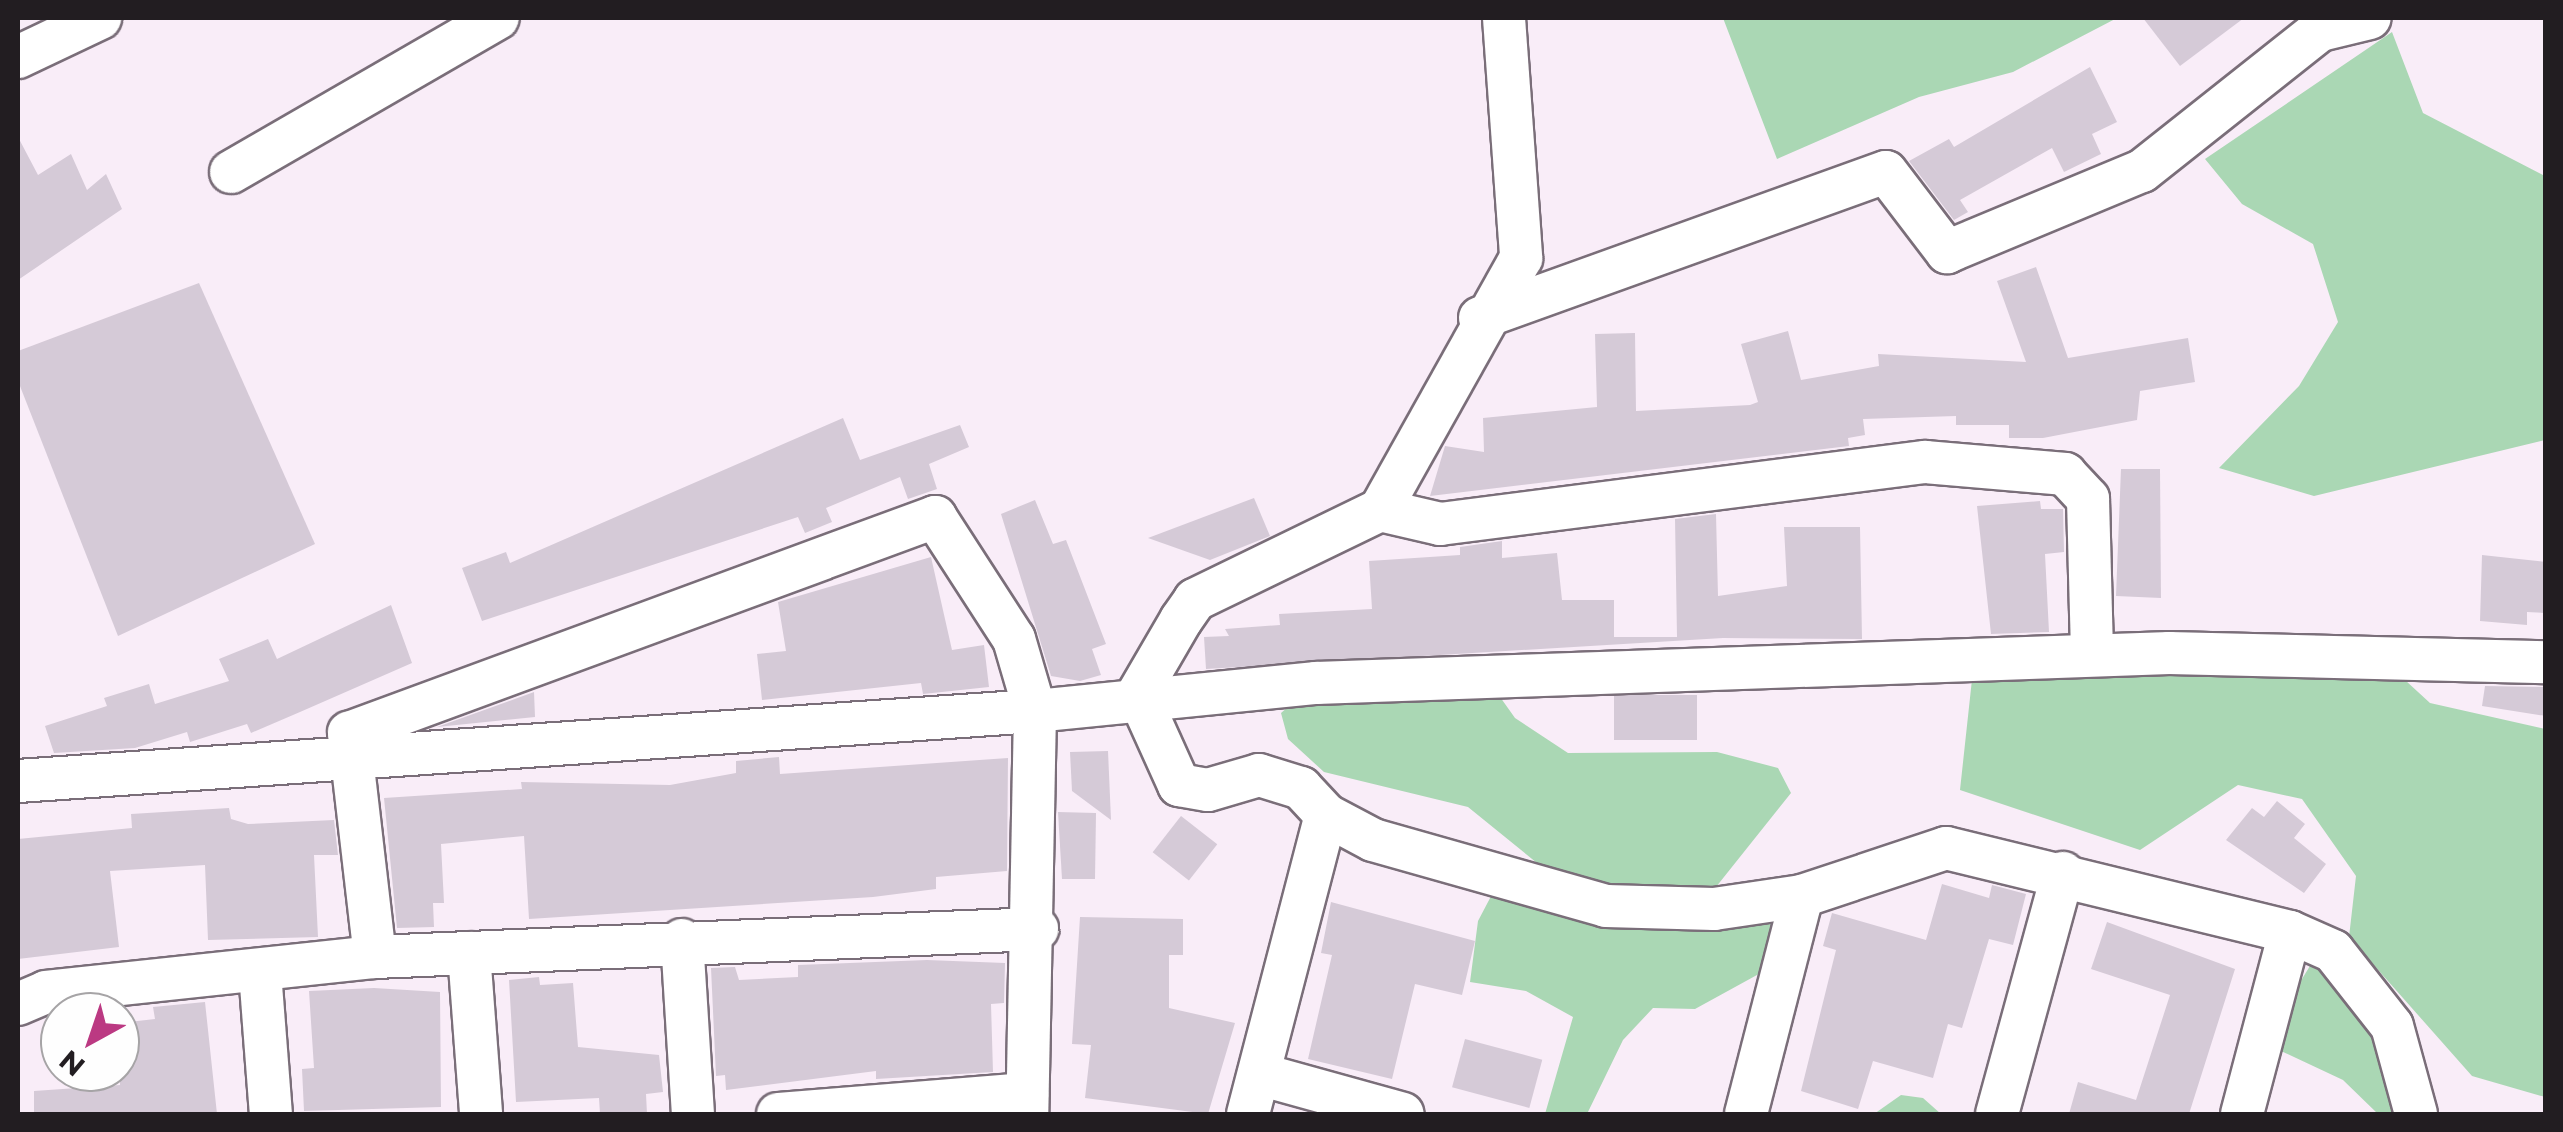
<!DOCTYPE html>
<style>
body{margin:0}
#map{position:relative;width:2563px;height:1132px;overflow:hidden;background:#f9edf8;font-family:Montserrat,sans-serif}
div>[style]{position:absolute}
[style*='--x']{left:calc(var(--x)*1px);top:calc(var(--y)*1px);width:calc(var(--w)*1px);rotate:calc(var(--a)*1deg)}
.green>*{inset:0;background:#aad7b4}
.building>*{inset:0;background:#d5cad7;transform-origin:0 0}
.roads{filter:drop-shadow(2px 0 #7a6e79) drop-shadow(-2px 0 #7a6e79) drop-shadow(0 2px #7a6e79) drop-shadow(0 -2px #7a6e79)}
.minor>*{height:42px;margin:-21px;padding:0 21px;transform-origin:21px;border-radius:21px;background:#fff}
span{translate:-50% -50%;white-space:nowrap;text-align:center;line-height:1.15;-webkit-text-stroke:8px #fefefe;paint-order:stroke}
.frame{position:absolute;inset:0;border:20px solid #221d21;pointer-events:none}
.north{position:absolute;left:40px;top:992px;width:100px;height:100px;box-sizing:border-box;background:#fefefe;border:2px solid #a6a4a6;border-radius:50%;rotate:220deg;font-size:28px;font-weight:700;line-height:40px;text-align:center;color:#221d21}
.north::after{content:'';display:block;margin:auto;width:35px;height:45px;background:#bb3982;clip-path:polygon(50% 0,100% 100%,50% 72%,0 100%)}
</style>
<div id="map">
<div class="green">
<div style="clip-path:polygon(1723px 18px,2117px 18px,2013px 72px,1919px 97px,1777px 159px)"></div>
<div style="clip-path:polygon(2392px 32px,2423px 113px,2545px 176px,2545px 440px,2314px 496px,2219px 468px,2299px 386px,2338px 322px,2313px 244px,2242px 204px,2205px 159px)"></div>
<div style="clip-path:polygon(2381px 658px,2430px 703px,2545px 729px,2545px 1097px,2472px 1076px,2349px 937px,2356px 876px,2302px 799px,2238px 785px,2140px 850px,1960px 790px,1974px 661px)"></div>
<div style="clip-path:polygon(1488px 680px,1515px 718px,1568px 753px,1717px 752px,1778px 768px,1791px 793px,1716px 887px,1669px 897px,1798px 913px,1777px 964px,1695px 1009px,1653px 1008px,1623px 1040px,1587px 1114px,1545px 1114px,1573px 1017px,1526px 991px,1470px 982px,1478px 921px,1499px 881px,1563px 884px,1468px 807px,1324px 772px,1288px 739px,1281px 713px,1316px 683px)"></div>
<div style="clip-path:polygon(2313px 961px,2383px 1023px,2418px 1114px,2378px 1114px,2343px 1080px,2281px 1051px,2283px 1010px)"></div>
<div style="clip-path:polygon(1901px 1095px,1923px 1098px,1941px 1114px,1874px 1114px)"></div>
</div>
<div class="building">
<div style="clip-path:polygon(2143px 18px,2244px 18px,2180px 66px)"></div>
<div style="clip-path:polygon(2090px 67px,2117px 122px,2092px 134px,2101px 154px,2064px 172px,2052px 148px,1960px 200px,1968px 212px,1954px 220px,1909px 161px,1949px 139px,1954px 147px)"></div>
<div style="clip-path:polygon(18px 137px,38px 175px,71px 154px,87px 190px,106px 174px,122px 209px,18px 280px)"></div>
<div style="clip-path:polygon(2036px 267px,2068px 358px,2188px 338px,2195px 382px,2140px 391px,2137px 420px,2043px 438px,2009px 438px,2009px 425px,1956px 425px,1956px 416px,1863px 419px,1865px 435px,1848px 438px,1849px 446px,1430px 496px,1445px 446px,1484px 452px,1483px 418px,1597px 407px,1595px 334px,1635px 333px,1636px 411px,1750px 405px,1758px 402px,1741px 344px,1788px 331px,1801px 380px,1879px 366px,1878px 354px,2026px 362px,1997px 281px)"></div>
<div style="clip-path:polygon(199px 283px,315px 544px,118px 636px,18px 381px,18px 351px)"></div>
<div style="clip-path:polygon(843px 418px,860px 460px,960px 425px,969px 447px,929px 464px,937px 489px,908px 499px,900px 477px,826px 508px,832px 522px,805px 533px,798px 517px,482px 621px,462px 568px,506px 552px,510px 563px)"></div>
<div style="clip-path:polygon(2121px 469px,2160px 469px,2161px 598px,2116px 596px)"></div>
<div style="clip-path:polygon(1254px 498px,1270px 536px,1210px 560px,1148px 538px)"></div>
<div style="clip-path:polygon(1035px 500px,1053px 544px,1066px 540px,1106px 644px,1092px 649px,1101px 675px,1080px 681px,1051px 676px,1001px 514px)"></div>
<div style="clip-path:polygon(2040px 501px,2041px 509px,2063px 509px,2064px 552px,2045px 554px,2049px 632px,1991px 634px,1977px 506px)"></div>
<div style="clip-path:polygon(1716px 514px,1718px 596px,1787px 586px,1784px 527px,1860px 527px,1862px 639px,1723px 638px,1206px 669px,1204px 637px,1229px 636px,1225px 629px,1280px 625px,1279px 614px,1372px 609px,1369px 561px,1460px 555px,1460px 547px,1502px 541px,1502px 558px,1557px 553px,1562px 600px,1614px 600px,1614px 637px,1677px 637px,1675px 519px)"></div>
<div style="clip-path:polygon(2482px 555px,2546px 562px,2546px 613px,2527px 612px,2527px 625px,2480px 621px)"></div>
<div style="clip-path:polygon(931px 557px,952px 650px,984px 645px,989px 687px,923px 694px,921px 683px,762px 700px,757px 654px,786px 651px,778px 602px)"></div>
<div style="clip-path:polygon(391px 605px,412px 663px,300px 712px,251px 733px,247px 724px,190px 742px,187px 732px,135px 748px,54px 753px,45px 726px,107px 706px,104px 698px,149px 684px,155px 704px,229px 681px,219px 659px,268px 639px,277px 659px)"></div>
<div style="clip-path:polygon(2485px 686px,2546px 687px,2546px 716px,2482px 706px)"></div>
<div style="clip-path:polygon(534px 692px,535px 717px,437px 727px)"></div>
<div style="left:1697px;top:695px;width:45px;height:83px;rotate:90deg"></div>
<div style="clip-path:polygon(1108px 751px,1111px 820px,1072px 791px,1070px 752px)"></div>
<div style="clip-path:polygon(779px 757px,780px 774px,1008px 758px,1007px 871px,936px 877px,936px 889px,873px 897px,529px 919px,524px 836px,441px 844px,444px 903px,433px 903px,434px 927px,397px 928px,384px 798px,522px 789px,521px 782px,670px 785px,736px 773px,736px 761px)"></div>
<div style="clip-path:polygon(2277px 801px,2305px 824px,2294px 838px,2326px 864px,2304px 893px,2226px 840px,2252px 808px,2264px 817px)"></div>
<div style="clip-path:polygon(229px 808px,231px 819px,248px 824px,334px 820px,338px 855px,314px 855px,318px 937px,208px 940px,205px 865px,110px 871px,119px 947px,18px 959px,18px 839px,132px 828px,131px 814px)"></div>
<div style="clip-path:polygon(1058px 812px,1096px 813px,1095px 879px,1062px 879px)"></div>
<div style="left:1181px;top:816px;width:46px;height:46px;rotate:38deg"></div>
<div style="clip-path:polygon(1942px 884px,1989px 898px,1992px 885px,2026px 894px,2013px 945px,1989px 939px,1962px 1028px,1948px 1024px,1933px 1078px,1873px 1061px,1858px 1109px,1801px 1091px,1836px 950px,1823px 946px,1832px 913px,1926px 940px)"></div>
<div style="clip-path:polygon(1331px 902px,1475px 941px,1462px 995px,1415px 984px,1392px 1079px,1308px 1059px,1332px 955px,1321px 953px)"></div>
<div style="clip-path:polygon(1080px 917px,1183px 919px,1183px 955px,1169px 955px,1169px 1008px,1235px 1023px,1208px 1114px,1085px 1098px,1091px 1045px,1072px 1044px)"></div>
<div style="clip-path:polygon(2107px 922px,2235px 969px,2189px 1114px,2069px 1114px,2078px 1082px,2136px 1100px,2170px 995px,2091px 969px)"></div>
<div style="clip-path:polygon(927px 960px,1005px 963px,1004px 1003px,991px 1004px,993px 1072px,876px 1079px,876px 1071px,726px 1090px,725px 1075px,716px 1076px,711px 968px,735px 967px,739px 980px,798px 977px,798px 965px)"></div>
<div style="clip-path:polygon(539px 977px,540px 985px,573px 983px,578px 1047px,659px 1055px,663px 1092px,646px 1094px,647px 1114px,600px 1114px,599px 1098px,516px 1102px,509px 980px)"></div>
<div style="clip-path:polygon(374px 988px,440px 992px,441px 1107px,304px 1111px,302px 1069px,314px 1068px,309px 991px)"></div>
<div style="clip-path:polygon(205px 1002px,217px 1114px,34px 1114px,34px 1091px,120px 1085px,120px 1023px,155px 1019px,153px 1007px)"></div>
<div style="left:1465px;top:1039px;width:80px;height:50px;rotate:15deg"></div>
</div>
<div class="roads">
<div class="minor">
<div style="--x:1504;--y:18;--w:241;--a:85.9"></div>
<div style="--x:1521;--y:258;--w:289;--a:119.2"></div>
<div style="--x:1380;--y:510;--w:206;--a:154.1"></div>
<div style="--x:1195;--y:600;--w:24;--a:125"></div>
<div style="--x:1181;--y:620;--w:86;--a:120.2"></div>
<div style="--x:1138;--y:694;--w:100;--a:65.7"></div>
<div style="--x:1179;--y:785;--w:29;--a:10"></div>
<div style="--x:1208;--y:790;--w:53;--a:-16.4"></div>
<div style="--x:1259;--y:775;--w:44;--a:17.2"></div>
<div style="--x:1301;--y:788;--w:37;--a:47"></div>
<div style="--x:1326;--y:815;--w:53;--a:28"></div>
<div style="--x:1373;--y:840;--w:242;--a:15.8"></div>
<div style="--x:1606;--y:906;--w:108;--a:1.6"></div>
<div style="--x:1714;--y:909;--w:89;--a:-8.4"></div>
<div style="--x:1802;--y:896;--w:152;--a:-18.4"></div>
<div style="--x:1946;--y:848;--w:354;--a:13.7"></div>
<div style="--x:2290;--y:932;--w:47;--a:23.8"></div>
<div style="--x:2333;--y:951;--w:95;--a:51.8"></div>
<div style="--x:2392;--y:1026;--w:91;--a:74.7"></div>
<div style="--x:18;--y:57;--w:91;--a:-25.4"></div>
<div style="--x:231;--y:172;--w:308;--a:-30"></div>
<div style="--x:1480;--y:318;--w:431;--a:-19.8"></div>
<div style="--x:1886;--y:172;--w:101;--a:52.7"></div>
<div style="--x:1947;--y:252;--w:211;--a:-22.6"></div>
<div style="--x:2142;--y:171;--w:227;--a:-38.4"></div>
<div style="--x:2320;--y:30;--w:51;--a:-13.5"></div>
<div style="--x:1380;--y:510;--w:62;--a:13.1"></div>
<div style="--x:1440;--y:524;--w:489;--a:-7.3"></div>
<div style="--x:1925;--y:462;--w:141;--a:4.9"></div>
<div style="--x:2065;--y:474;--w:34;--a:47"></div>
<div style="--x:2088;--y:499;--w:156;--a:88.5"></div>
<div style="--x:18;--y:781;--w:1019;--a:-3.94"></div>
<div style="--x:1035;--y:711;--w:282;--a:-5.7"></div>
<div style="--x:1316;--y:683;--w:854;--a:-2.01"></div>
<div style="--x:2169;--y:653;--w:377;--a:1.4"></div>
<div style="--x:682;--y:940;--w:174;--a:86.4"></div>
<div style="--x:469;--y:953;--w:161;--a:85.7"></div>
<div style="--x:375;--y:957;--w:226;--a:-96.6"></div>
<div style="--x:349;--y:733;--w:625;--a:-20.23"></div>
<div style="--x:935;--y:517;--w:145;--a:57.1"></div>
<div style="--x:1014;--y:639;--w:75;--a:73.7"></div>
<div style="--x:1035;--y:711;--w:403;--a:91.1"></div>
<div style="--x:260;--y:972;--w:142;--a:85.6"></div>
<div style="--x:18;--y:1004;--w:30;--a:-23"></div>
<div style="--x:46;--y:992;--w:331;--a:-6.1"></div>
<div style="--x:375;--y:957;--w:663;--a:-2.42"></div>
<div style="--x:1259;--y:1074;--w:149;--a:15.5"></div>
<div style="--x:778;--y:1114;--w:250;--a:-4.6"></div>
<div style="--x:1248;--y:1114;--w:309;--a:-75.4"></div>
<div style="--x:1746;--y:1114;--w:225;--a:-75.6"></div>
<div style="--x:1997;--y:1114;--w:250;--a:-74.7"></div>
<div style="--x:2242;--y:1114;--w:188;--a:-75.2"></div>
</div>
</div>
<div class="frame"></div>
<div class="north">N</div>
</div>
